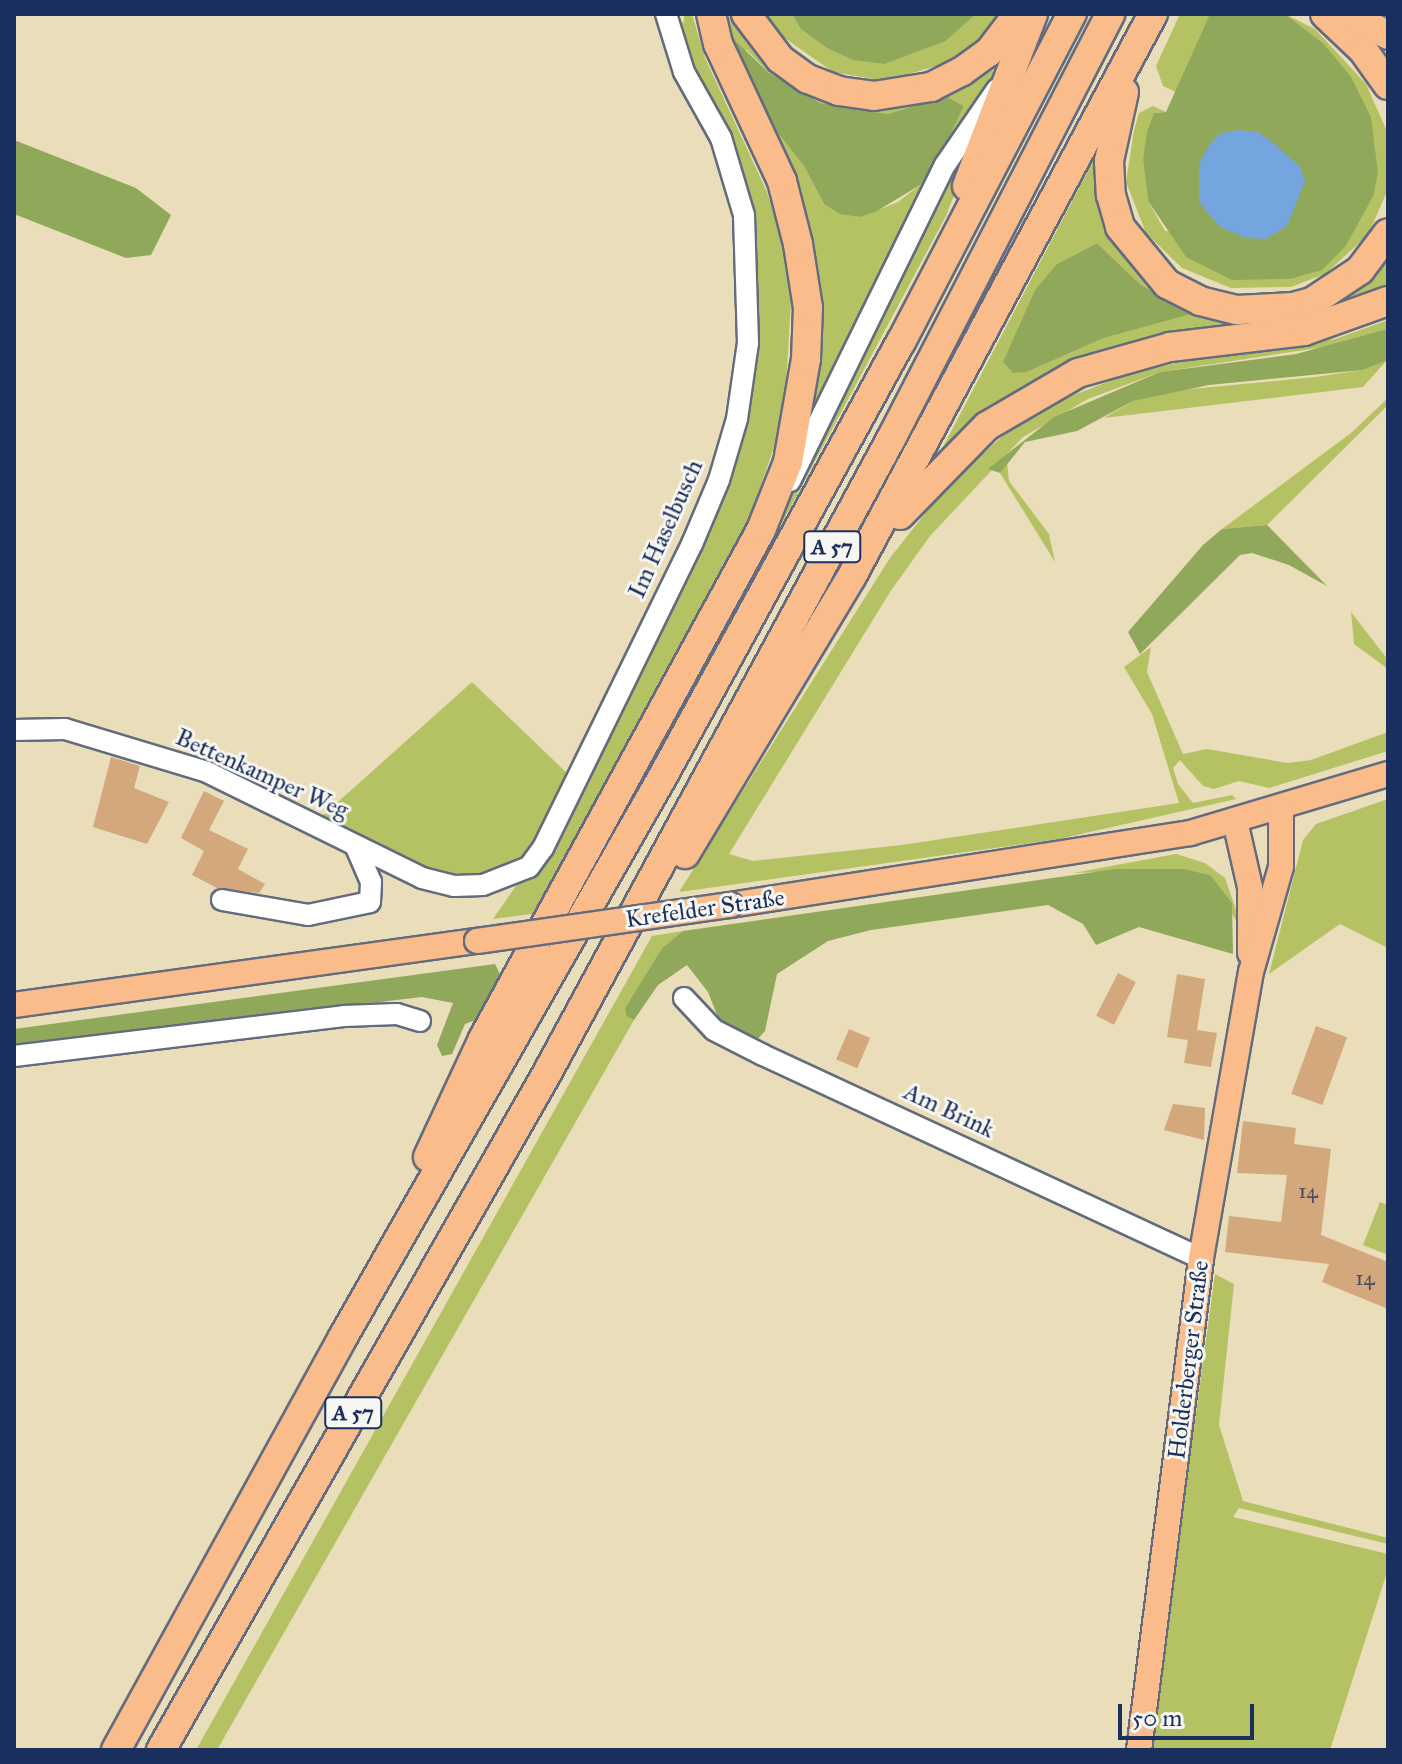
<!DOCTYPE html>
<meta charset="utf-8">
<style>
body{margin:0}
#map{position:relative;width:1402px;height:1764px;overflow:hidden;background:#eaddba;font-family:"IM FELL Great Primer",serif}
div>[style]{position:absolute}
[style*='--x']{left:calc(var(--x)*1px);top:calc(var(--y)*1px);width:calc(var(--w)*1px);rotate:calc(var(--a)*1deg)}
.green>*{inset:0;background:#b5c264}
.forest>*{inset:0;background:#90a85a}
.water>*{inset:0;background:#75a5df}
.building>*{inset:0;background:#d3a87c;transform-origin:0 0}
.roads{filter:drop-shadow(2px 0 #636c7e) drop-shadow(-2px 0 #636c7e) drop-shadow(0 2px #636c7e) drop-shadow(0 -2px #636c7e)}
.minor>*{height:20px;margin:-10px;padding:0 10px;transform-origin:10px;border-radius:10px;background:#fff}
.major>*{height:24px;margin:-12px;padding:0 12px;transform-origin:12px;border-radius:12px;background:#fabc8b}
.highway>*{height:28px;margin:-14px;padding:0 14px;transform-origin:14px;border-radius:14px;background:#fabc8b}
.bridges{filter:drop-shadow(2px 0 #636c7e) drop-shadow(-2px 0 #636c7e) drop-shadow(0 2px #636c7e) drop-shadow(0 -2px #636c7e)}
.major-bridge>*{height:24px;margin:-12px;padding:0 12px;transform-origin:12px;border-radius:12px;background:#fabc8b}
span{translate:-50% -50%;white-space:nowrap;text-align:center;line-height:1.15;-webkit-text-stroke:6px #f6f6f2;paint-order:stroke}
.number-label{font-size:20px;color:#494d66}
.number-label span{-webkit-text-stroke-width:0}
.shield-label span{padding:2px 6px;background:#f6f6f2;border:2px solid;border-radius:6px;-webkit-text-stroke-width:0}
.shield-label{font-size:22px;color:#1b2f5e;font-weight:700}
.street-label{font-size:24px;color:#1b2f5e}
.frame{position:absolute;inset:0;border:16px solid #1b2f5e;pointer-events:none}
.scale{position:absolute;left:1118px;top:1704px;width:136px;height:36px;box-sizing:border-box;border:4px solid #1b2f5e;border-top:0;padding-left:10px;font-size:24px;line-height:28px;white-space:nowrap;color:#1b2f5e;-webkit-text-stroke:6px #f6f6f2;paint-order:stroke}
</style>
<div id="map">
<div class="green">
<div style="clip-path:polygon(670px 14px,684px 23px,684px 14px,692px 14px,705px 58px,767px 192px,780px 235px,791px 302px,784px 418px,750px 517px,539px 913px,493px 919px,518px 883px,538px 866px,735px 454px,752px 230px)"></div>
<div style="clip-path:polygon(718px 14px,737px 14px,838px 98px,994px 61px,990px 69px,1000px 76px,946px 216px,782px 523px,777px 519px,801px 473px,814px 360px,758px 108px,804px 166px,824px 204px,861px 217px,898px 202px,920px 185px,935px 168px,964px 106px,946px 96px,888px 114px,820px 103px,769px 73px,747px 50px,734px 51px)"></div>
<div style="clip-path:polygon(766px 14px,792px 14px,800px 28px,885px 64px,946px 41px,976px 14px,1000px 14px,970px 48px,943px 64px,885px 81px,833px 72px,779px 34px)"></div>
<div style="clip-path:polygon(1180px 14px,1214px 16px,1176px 92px,1163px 86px,1156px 66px)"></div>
<div style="clip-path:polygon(1285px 14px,1315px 29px,1366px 84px,1386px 129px,1388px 189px,1368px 235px,1325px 274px,1291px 287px,1231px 288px,1182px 268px,1146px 233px,1126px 182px,1134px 130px,1139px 113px,1153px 106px,1166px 112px,1154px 113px,1143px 160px,1148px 201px,1165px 231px,1346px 246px,1373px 197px,1375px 145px,1323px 43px)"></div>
<div style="clip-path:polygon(evenodd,1097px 154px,1134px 261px,1254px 318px,1388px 249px,1388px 294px,1168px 339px,935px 462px,1097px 154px,1097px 243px,1141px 285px,1194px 313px,1104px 338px,1027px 372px,1057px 264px,1097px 243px)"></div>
<div style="clip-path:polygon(1388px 320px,1388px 329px,1345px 344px,1160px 372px,1088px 399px,1023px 437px,930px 536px,890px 592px,729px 854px,753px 861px,902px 845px,1179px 803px,1152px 714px,1124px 667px,1151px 647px,1147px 672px,1183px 754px,1207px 749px,1288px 763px,1311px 760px,1388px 732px,1388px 751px,1269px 788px,1239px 781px,1214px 789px,1203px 786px,1180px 760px,1173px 768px,1178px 784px,1193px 803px,1232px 795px,1236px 799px,1059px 839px,679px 892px,890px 558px,949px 483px,1005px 434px,1068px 397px,1126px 375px,1192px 359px,1335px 339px)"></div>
<div style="clip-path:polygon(1387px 360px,1363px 387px,1104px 418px,1133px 401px,1171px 391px,1315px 377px,1363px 370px)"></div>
<div style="clip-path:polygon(1388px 398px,1388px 405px,1267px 525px,1222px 529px,1351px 433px)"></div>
<div style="clip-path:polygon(1007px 462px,1009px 481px,1049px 534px,1055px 562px,1000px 473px)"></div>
<div style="clip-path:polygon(1351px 612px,1385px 656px,1388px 669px,1354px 644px)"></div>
<div style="clip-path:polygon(472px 682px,570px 776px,523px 862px,481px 879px,425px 873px,320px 818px)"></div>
<div style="clip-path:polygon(1388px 799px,1388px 948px,1340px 924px,1269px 974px,1303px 840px,1316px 824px)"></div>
<div style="clip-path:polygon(1176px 854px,1205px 863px,1225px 878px,1237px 913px,1236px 938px,1236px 921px,1210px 875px,1185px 869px,1073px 873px)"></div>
<div style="clip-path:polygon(683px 931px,662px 948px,625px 1008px,626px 1016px,634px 1020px,217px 1750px,196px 1750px,652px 936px)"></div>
<div style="clip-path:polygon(1380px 1202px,1388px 1205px,1388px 1255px,1363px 1245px)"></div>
<div style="clip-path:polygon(1215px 1274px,1234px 1284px,1219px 1425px,1243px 1501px,1388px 1538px,1388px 1544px,1239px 1508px,1233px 1517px,1388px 1554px,1388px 1569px,1330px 1750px,1150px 1750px)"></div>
</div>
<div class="forest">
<div style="clip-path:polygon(792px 14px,976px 14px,946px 41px,885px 64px,853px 60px,827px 48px,800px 28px)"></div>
<div style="clip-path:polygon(1210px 14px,1285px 14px,1323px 43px,1351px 77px,1371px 117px,1378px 173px,1373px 197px,1346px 246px,1322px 270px,1290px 279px,1232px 280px,1186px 257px,1148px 201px,1143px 160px,1147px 132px,1154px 113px,1166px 112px)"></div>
<div style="clip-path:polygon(737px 42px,769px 73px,820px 103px,888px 114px,946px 96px,964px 106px,935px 168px,920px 185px,877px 211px,861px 217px,840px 214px,824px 204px,804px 166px,758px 108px,734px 51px)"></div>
<div style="clip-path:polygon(14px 140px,136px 188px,171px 215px,151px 255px,126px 258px,14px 214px)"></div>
<div style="clip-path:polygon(1097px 243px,1141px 285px,1195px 313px,1104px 338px,1027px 372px,1013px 373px,1003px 362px,1035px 290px,1057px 264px)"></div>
<div style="clip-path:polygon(1388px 329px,1388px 360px,1363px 370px,1209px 385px,1133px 401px,1077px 431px,1025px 442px,1000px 473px,988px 469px,1054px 417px,1160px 372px,1296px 354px)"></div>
<div style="clip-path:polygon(1267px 525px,1327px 586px,1289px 565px,1252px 553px,1240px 555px,1140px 654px,1128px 632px,1203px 545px,1222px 529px)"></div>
<div style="clip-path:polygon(1116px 869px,1185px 869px,1210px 875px,1232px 903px,1233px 954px,1139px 927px,1096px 945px,1083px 924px,1048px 905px,871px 930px,828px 941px,777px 974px,765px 1031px,756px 1041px,721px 1025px,708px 992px,687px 965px,658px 985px,634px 1020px,626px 1016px,625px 1008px,662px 948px,683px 931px)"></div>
<div style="clip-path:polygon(495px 964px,502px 978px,478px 1019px,465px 1024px,452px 1054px,442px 1056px,437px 1045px,453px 1003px,422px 997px,14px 1045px,14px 1029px)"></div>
</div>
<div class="water">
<div style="clip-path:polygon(1238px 130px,1258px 132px,1277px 146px,1300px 167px,1305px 181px,1287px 226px,1266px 239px,1246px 238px,1219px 226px,1199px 202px,1199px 164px,1208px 147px,1219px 134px)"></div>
</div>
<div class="building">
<div style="clip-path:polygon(111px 757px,140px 766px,134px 788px,169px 802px,147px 844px,93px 827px)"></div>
<div style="clip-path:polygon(204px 791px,224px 801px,209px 830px,248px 849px,238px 869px,265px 884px,259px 893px,217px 888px,192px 875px,204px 851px,181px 838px)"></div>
<div style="left:1118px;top:973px;width:20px;height:48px;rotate:27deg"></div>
<div style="clip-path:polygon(1177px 974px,1205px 979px,1197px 1030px,1217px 1033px,1211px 1067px,1184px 1063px,1188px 1040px,1167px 1037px)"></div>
<div style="left:1316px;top:1026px;width:33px;height:72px;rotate:20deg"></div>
<div style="left:849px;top:1029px;width:23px;height:33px;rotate:23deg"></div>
<div style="clip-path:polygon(1173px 1104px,1205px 1108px,1204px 1140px,1164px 1130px)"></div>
<div style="clip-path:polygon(1243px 1121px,1296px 1128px,1294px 1144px,1331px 1149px,1321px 1235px,1388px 1262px,1388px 1309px,1322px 1282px,1329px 1264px,1225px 1252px,1229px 1216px,1281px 1222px,1287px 1175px,1237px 1173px)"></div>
</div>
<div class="roads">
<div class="minor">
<div style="--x:790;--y:481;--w:352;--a:-63.9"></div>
<div style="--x:945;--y:165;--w:92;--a:-55.6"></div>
<div style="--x:14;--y:730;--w:51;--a:-1.1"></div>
<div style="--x:65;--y:729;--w:148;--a:16.8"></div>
<div style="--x:207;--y:772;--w:240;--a:26.2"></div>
<div style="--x:422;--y:878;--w:33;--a:14"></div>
<div style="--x:454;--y:886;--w:29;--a:-2"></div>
<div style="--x:483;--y:885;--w:49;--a:-21.4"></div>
<div style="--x:529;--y:867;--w:24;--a:-54"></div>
<div style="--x:543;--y:848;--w:339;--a:-63.9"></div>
<div style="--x:692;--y:544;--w:69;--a:-67.1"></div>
<div style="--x:719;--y:480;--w:64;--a:-73.6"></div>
<div style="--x:737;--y:419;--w:77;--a:-81.8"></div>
<div style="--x:748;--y:343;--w:128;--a:-91.8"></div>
<div style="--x:744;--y:215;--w:80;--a:-106.6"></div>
<div style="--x:721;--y:138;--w:76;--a:-119.3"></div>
<div style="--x:684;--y:72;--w:61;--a:-107.2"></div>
<div style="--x:222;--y:900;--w:87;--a:9.9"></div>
<div style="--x:308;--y:915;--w:63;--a:-11.8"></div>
<div style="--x:370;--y:902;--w:20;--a:-87"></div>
<div style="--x:371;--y:882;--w:40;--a:-113.4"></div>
<div style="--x:684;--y:998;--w:44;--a:46.8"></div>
<div style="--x:714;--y:1030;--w:55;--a:27"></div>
<div style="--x:763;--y:1055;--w:483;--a:24.9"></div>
<div style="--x:14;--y:1056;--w:332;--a:-6.9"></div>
<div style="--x:344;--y:1016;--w:53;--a:-2.2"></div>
<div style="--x:397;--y:1014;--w:24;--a:17"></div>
</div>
<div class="major">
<div style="--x:1235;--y:821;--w:68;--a:77.2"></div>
<div style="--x:1250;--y:887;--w:66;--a:90"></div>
<div style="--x:730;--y:905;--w:466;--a:-8.9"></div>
<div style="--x:1190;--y:833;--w:207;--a:-16.6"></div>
<div style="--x:14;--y:1005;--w:467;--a:-7.9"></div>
<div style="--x:1139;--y:1750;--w:496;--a:-82.8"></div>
<div style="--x:1201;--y:1258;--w:290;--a:-80.1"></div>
<div style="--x:1251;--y:972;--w:109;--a:-74.1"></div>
<div style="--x:1281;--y:867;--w:58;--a:-90"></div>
</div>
<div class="highway">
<div style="--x:746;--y:14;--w:56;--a:52.9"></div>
<div style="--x:780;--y:59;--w:34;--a:36"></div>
<div style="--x:808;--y:79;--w:33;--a:21"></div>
<div style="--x:839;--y:91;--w:35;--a:8"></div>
<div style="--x:874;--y:96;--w:58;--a:-9"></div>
<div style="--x:931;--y:87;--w:34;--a:-27"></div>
<div style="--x:961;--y:72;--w:34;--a:-36"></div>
<div style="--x:989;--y:52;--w:48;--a:-52.7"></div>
<div style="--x:1325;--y:14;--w:52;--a:43.5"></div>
<div style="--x:1363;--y:50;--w:43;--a:54.5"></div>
<div style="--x:1345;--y:14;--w:48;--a:26"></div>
<div style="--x:1124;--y:92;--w:71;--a:102.3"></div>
<div style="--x:1109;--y:161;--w:34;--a:87"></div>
<div style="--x:1111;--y:195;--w:33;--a:74"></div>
<div style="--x:1120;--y:227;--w:74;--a:50.5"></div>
<div style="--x:1167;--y:284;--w:37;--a:27"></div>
<div style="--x:1200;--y:301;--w:38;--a:14"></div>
<div style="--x:1237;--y:310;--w:56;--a:-3.1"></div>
<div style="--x:1293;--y:307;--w:20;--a:-15"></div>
<div style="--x:1312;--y:302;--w:58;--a:-33.7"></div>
<div style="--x:1360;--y:270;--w:46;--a:-52.9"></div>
<div style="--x:967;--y:186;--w:184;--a:-69"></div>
<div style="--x:900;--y:515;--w:124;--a:-45.7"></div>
<div style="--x:987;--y:426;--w:105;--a:-30.2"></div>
<div style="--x:1078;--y:373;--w:96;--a:-15.8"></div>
<div style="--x:1170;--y:347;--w:135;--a:-6.8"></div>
<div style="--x:1304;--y:331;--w:89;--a:-19.7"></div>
<div style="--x:685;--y:854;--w:324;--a:-59"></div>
<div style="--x:852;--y:576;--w:638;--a:-61.83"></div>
<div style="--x:428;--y:1157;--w:130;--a:-65"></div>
<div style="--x:483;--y:1039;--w:580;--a:-61.36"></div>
<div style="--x:761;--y:530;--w:73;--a:-68.3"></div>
<div style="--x:788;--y:462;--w:105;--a:-80.1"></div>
<div style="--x:806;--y:359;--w:51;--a:-87.8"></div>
<div style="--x:808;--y:308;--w:65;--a:-98.9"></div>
<div style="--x:798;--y:244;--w:65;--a:-104.3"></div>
<div style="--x:782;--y:181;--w:151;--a:-115"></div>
<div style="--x:718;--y:44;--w:31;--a:-103"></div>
<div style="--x:116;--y:1750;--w:471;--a:-61.2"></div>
<div style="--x:343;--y:1337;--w:646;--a:-60.3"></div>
<div style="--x:663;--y:776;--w:495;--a:-61.3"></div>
<div style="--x:901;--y:342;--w:370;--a:-62.5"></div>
<div style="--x:161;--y:1750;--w:777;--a:-60.3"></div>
<div style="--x:546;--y:1075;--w:726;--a:-61.53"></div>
<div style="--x:892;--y:437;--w:476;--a:-62.7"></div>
</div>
</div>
<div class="bridges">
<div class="major-bridge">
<div style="--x:477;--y:941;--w:256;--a:-8.1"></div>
</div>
</div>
<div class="number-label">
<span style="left:1308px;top:1191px">14</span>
<span style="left:1365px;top:1278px">14</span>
</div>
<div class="shield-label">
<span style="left:832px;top:547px">A 57</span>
<span style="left:353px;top:1413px">A 57</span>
</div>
<div class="street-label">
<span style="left:666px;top:529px;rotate:-66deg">Im Haselbusch</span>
<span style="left:262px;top:774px;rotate:24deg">Bettenkamper Weg</span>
<span style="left:705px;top:909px;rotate:-8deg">Krefelder Straße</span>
<span style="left:949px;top:1111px;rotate:25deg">Am Brink</span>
<span style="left:1189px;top:1360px;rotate:-83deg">Holderberger Straße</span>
</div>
<div class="frame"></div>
<div class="scale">50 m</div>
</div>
